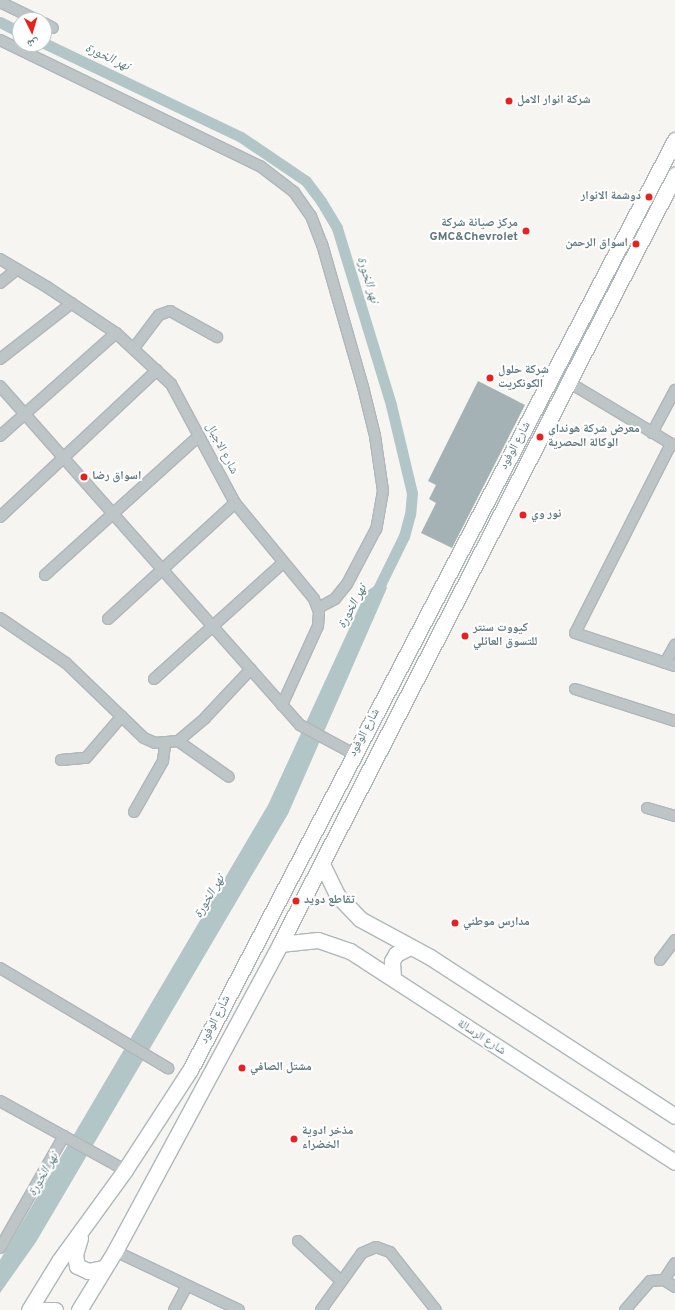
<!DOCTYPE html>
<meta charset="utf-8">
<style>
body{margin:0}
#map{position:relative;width:675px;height:1310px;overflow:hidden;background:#f6f5f2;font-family:Overpass,"Noto Naskh Arabic",sans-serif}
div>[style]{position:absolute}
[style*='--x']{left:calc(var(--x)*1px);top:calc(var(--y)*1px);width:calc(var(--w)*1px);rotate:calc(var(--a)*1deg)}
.water>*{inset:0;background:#b3c6c7}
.canal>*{height:11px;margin:-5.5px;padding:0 5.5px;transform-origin:5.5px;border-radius:5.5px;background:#b3c6c7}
.building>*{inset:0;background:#a5b2b5}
.roads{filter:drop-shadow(1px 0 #afb7ba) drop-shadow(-1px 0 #afb7ba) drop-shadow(0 1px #afb7ba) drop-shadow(0 -1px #afb7ba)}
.minor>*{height:10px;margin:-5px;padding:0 5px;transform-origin:5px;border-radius:5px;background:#bec5c7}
.primary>*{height:15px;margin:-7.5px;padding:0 7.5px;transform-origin:7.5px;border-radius:7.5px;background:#fff}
.dots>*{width:11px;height:11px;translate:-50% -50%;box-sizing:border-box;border:2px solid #fff;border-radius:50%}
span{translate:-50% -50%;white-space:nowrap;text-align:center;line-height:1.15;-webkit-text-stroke:4px #fff;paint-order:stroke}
.poi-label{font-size:12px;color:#5f787f;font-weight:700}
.left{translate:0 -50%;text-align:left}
.right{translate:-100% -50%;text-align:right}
.street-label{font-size:12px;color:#5f787f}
.water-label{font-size:13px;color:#5a797b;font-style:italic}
.north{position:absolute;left:12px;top:12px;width:40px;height:40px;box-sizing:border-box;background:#fff;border:1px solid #bfc9cc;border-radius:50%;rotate:175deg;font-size:11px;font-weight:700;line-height:16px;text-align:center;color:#5f787f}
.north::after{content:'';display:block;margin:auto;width:14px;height:18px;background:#eb1f1d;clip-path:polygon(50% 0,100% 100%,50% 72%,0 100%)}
</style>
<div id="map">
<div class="water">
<div style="clip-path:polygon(384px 579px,387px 588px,288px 814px,36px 1242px,0 1293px,0 1260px,268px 805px,366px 592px)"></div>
</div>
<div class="canal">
<div style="--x:0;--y:22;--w:22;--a:27"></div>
<div style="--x:44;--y:43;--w:218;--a:25.5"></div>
<div style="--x:241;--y:137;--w:78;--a:34.1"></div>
<div style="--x:306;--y:181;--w:25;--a:53"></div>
<div style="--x:321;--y:201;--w:31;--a:59"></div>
<div style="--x:337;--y:228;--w:185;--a:73"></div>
<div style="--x:391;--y:405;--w:90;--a:76.6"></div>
<div style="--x:412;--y:493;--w:21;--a:95"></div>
<div style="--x:410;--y:514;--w:23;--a:105"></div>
<div style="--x:404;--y:536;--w:61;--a:116.1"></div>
</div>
<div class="building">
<div style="clip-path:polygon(478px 381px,525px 405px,452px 548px,421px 533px,436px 503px,429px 499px,436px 485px,428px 481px)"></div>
</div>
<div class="roads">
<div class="minor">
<div style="--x:0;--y:2;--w:41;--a:25.9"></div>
<div style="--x:44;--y:23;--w:10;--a:29"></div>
<div style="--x:0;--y:40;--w:289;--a:25.9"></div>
<div style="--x:260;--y:166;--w:43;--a:37.4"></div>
<div style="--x:294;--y:192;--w:29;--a:55"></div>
<div style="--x:311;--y:216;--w:30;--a:69"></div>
<div style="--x:322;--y:244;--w:149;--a:74"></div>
<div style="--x:363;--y:387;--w:50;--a:76.2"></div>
<div style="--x:375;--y:436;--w:56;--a:81.7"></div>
<div style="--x:383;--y:491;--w:39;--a:100"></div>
<div style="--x:376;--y:529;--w:62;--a:117.8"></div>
<div style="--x:347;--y:584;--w:19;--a:129"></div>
<div style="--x:335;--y:599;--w:19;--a:152"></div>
<div style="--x:0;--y:259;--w:55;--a:30.8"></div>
<div style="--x:47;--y:287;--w:83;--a:33.7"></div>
<div style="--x:116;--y:333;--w:75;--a:42.8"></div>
<div style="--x:171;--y:384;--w:135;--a:61.7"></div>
<div style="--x:235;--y:503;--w:124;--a:50.5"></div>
<div style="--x:314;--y:599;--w:14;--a:69"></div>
<div style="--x:319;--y:612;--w:14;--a:94"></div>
<div style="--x:318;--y:626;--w:87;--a:114.5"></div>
<div style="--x:0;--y:283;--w:22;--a:-39"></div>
<div style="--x:134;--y:348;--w:41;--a:-52.9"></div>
<div style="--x:159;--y:315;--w:12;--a:-20"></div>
<div style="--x:170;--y:311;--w:54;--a:29"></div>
<div style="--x:0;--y:359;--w:91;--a:-37.9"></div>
<div style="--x:570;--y:383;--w:122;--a:31"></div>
<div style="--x:0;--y:386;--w:453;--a:48.5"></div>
<div style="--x:300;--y:725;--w:61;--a:28.2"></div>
<div style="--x:652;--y:433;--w:49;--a:-61.9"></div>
<div style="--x:0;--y:436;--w:155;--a:-41.6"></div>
<div style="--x:671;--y:444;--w:212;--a:116.9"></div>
<div style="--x:575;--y:633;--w:105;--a:18.3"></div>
<div style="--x:0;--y:517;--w:215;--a:-43.1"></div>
<div style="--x:45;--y:575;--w:207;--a:-42.1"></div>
<div style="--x:0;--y:618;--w:80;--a:34.3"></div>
<div style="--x:66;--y:663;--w:108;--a:43.9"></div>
<div style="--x:144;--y:738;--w:12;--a:24"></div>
<div style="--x:155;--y:743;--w:23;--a:-5"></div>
<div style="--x:178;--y:741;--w:35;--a:-40"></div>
<div style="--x:205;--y:718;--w:67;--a:-46.8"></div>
<div style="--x:108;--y:619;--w:172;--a:-42.4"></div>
<div style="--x:665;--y:663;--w:21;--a:-61"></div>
<div style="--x:154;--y:679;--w:173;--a:-42"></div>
<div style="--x:575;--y:689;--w:105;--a:17.7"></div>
<div style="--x:178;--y:741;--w:62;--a:35.2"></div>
<div style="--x:61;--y:760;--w:25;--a:-5"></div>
<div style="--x:86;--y:758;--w:55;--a:-49.4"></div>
<div style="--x:647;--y:808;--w:29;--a:16"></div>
<div style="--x:134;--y:812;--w:59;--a:-60.4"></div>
<div style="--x:163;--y:761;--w:17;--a:-83"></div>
<div style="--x:660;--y:960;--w:25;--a:-53"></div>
<div style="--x:0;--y:968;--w:196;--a:30.8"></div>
<div style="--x:0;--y:1101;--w:143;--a:28.9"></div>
<div style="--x:298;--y:1241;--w:59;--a:42.9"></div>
<div style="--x:0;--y:1248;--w:129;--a:-60.3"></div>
<div style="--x:115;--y:1251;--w:137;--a:25.4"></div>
<div style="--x:664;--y:1280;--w:20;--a:-57"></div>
<div style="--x:174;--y:1310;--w:27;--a:-62"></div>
<div style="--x:321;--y:1310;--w:70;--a:-54.3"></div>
<div style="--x:362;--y:1253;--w:15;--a:-23"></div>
<div style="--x:376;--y:1247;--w:15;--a:20"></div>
<div style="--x:390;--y:1252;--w:74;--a:51.6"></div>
<div style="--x:625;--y:1310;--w:38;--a:-49"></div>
<div style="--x:650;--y:1281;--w:14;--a:-4"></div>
<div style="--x:664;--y:1280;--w:13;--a:32"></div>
</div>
<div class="primary">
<div style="--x:322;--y:864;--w:34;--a:64"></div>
<div style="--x:337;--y:895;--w:33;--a:46"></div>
<div style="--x:360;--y:919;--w:80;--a:28.5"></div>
<div style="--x:430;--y:957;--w:292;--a:33"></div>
<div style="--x:280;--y:944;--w:38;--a:-6"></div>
<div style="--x:318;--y:940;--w:34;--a:19"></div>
<div style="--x:350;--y:951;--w:387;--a:33"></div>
<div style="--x:393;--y:977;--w:16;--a:-94"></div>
<div style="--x:392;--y:961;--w:8;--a:-60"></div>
<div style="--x:396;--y:954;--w:16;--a:-27"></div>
<div style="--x:80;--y:1238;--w:17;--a:107"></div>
<div style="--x:75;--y:1254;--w:12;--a:81"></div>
<div style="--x:77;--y:1266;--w:12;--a:24"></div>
<div style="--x:88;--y:1271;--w:16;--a:-11"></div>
<div style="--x:29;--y:1310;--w:57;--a:-58.5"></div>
<div style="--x:59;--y:1261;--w:112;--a:-54"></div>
<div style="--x:125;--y:1170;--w:119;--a:-57"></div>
<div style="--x:190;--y:1070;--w:1049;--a:-62.46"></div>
<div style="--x:43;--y:1310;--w:12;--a:0"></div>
<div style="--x:79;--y:1310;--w:69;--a:-58.6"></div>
<div style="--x:115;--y:1251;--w:349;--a:-61.7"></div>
<div style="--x:280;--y:944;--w:865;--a:-62.81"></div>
</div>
</div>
<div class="dots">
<div style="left:509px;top:101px;background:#eb1f1d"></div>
<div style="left:649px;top:197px;background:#eb1f1d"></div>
<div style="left:526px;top:231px;background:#eb1f1d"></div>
<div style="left:636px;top:244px;background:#eb1f1d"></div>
<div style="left:490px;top:378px;background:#eb1f1d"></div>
<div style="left:540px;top:437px;background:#eb1f1d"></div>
<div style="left:84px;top:477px;background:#eb1f1d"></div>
<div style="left:523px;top:515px;background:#eb1f1d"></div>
<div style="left:465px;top:636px;background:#eb1f1d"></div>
<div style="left:296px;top:901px;background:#eb1f1d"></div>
<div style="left:455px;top:923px;background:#eb1f1d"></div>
<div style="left:242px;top:1068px;background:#eb1f1d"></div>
<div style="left:294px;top:1139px;background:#eb1f1d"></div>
</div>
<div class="poi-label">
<span class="left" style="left:517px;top:101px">شركة انوار الامل</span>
<span class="right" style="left:641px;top:197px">دوشمة الانوار</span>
<span class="right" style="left:518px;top:231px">مركز صيانة شركة<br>GMC&amp;Chevrolet</span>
<span class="right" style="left:628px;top:244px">اسواق الرحمن</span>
<span class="left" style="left:498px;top:378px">شركة حلول<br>الكونكريت</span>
<span class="left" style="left:548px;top:437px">معرض شركة هونداي<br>الوكالة الحصرية</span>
<span class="left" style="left:92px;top:477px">اسواق رضا</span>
<span class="left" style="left:531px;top:515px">نور وي</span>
<span class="left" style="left:473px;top:636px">كيووت سنتر<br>للتسوق العائلي</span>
<span class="left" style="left:304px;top:901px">تقاطع دويد</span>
<span class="left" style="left:463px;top:923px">مدارس موطني</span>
<span class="left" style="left:250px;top:1068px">مشتل الصافي</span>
<span class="left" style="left:302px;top:1139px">مذخر ادوية<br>الخضراء</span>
</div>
<div class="street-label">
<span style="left:516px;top:446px;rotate:-62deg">شارع الوفود</span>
<span style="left:221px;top:449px;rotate:62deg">شارع الاجبال</span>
<span style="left:365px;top:733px;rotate:-62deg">شارع الوفود</span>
<span style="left:216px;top:1020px;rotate:-63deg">شارع الوفود</span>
<span style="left:481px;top:1038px;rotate:33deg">شارع الرسالة</span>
</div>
<div class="water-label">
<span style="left:107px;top:58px;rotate:25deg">نهر الخورة</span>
<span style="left:367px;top:280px;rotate:73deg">نهر الخورة</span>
<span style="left:353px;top:607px;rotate:-62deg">نهر الخورة</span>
<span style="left:210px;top:897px;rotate:-59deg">نهر الخورة</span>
<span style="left:44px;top:1175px;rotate:-60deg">نهر الخورة</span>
</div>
<div class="north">ش</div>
</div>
